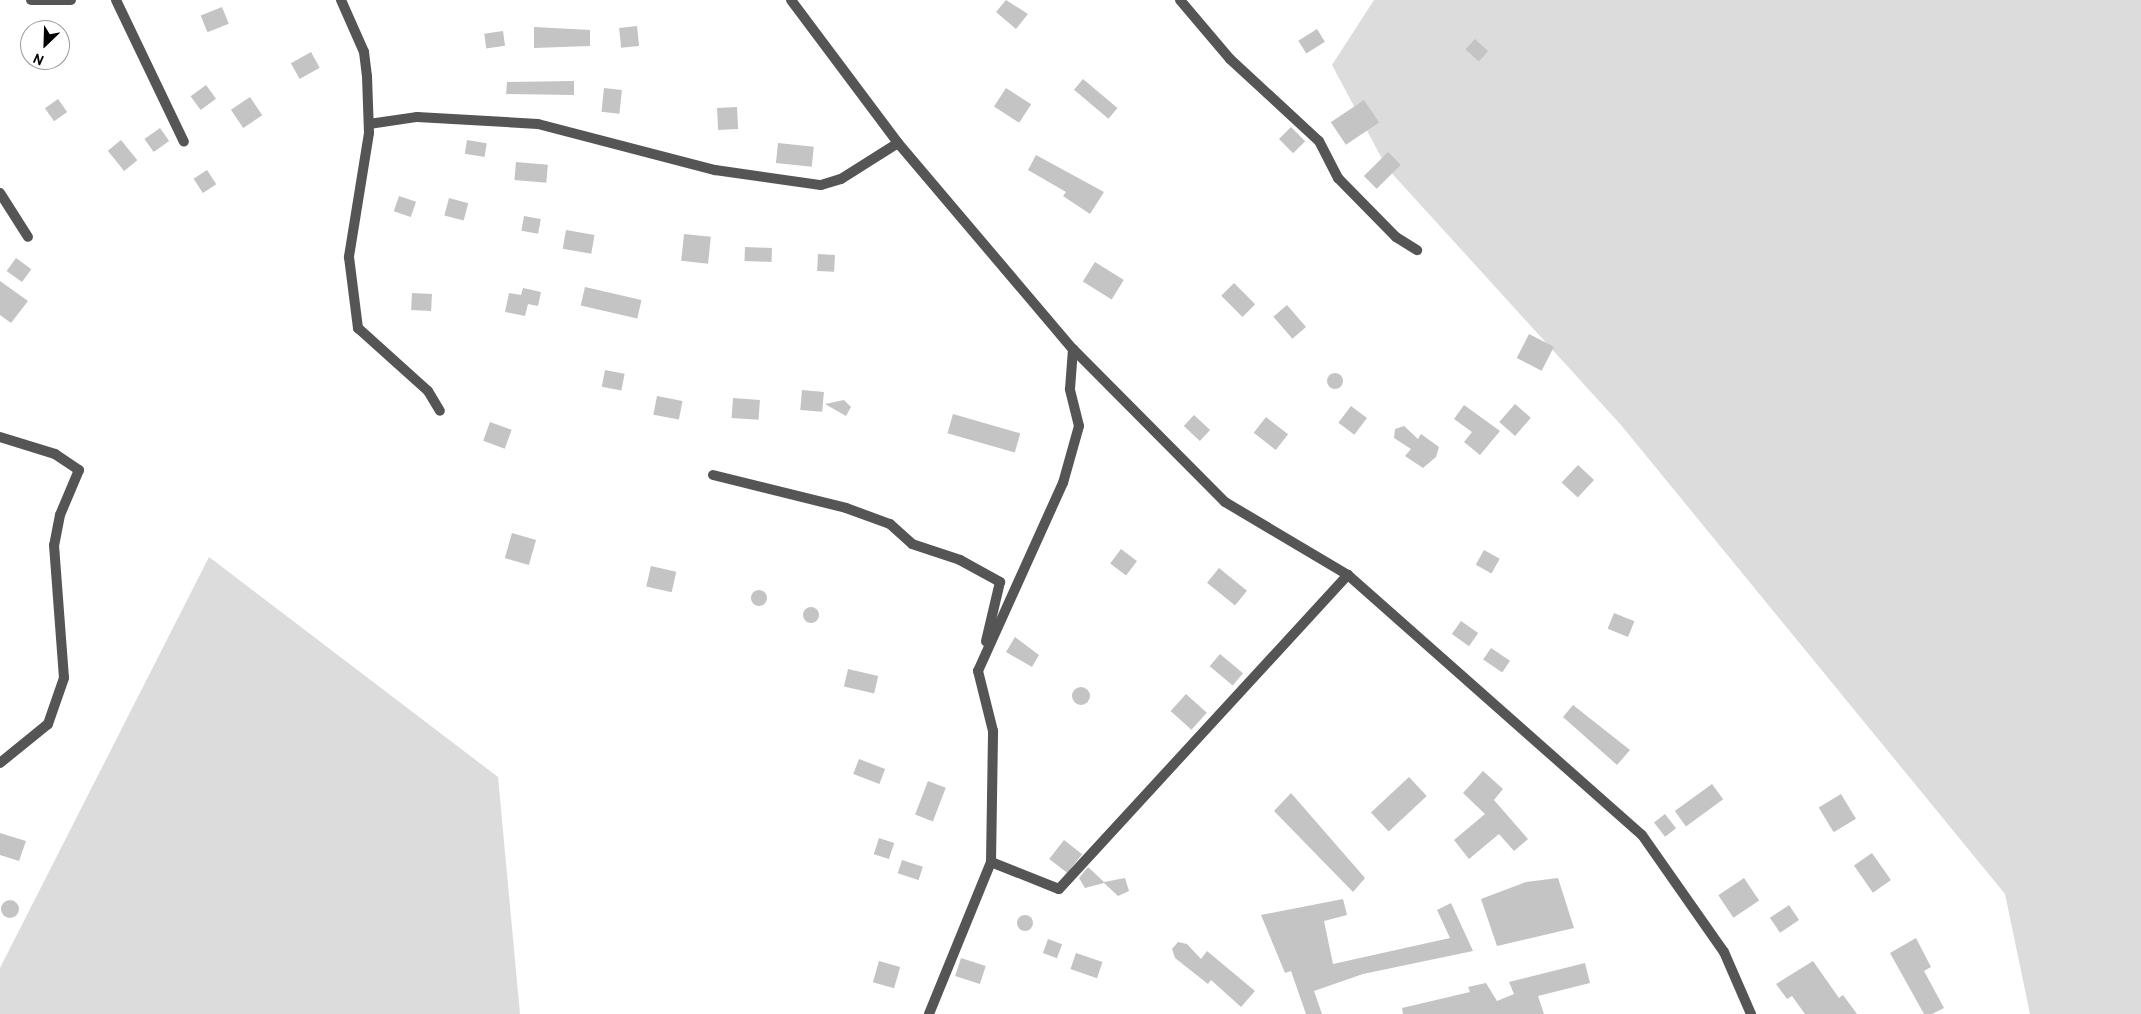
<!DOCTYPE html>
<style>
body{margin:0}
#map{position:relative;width:2141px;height:1014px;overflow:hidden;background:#fff;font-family:Overpass,sans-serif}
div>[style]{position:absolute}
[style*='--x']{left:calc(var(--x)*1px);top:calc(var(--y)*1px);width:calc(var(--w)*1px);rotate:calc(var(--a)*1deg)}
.green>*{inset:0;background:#dcdcdc}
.building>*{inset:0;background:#c4c4c4;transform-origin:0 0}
.round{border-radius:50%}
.street>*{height:10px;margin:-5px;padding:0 5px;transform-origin:5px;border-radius:5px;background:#555}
span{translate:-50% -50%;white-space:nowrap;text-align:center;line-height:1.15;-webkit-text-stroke:4px #fff;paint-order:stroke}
.north{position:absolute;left:20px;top:20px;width:50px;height:50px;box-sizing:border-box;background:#fff;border:1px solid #999;border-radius:50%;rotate:204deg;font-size:14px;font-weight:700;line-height:20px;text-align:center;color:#000}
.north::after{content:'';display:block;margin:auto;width:18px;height:22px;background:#000;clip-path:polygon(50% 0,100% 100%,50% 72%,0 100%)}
</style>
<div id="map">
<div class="green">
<div style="clip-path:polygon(1374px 0,2141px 0,2141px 1014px,2030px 1014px,2005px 894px,1621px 425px,1387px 168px,1332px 65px)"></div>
<div style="clip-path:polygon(209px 557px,498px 777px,520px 1014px,0 1014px,0 968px)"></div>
</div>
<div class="building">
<div style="clip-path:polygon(1006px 0,1028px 14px,1016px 29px,996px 12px)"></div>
<div style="left:222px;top:7px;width:18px;height:23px;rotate:68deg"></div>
<div style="left:637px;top:26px;width:20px;height:18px;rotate:84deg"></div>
<div style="clip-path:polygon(534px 27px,590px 30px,590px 46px,534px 48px)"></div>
<div style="left:1317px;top:29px;width:15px;height:22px;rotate:58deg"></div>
<div style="left:503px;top:31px;width:15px;height:19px;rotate:82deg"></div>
<div style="left:1475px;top:39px;width:18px;height:14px;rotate:43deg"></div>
<div style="left:311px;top:52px;width:18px;height:23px;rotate:61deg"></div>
<div style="left:1083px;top:79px;width:45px;height:14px;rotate:40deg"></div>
<div style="clip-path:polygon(574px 81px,574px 95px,506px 94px,507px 82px)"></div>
<div style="left:206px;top:85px;width:17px;height:19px;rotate:54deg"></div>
<div style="left:604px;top:88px;width:18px;height:24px;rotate:6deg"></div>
<div style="left:1006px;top:88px;width:30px;height:22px;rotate:33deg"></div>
<div style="left:250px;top:97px;width:22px;height:23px;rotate:56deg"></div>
<div style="left:58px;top:99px;width:16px;height:16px;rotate:55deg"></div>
<div style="left:1364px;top:100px;width:27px;height:40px;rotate:56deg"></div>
<div style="left:737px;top:107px;width:22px;height:20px;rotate:87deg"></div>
<div style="left:1291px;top:127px;width:20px;height:17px;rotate:45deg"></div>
<div style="left:160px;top:128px;width:16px;height:19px;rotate:55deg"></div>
<div style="left:121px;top:140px;width:26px;height:17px;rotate:51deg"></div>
<div style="left:467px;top:140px;width:20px;height:14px;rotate:9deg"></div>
<div style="left:778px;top:143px;width:36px;height:20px;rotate:6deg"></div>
<div style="left:1388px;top:152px;width:18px;height:34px;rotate:45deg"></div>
<div style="clip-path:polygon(1036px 155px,1104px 192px,1090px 214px,1063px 196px,1066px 192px,1028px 170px)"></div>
<div style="left:516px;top:162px;width:32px;height:18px;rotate:5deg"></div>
<div style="left:207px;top:170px;width:17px;height:16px;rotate:57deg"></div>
<div style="left:399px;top:196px;width:18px;height:16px;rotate:19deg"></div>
<div style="left:449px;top:198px;width:20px;height:18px;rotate:15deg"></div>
<div style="left:524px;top:216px;width:17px;height:15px;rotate:10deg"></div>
<div style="left:566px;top:230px;width:29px;height:19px;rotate:10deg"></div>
<div style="left:684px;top:234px;width:27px;height:27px;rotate:6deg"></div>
<div style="left:745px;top:247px;width:27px;height:14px;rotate:2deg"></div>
<div style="left:818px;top:254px;width:17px;height:17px;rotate:3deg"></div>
<div style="left:16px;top:258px;width:19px;height:16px;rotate:36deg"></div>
<div style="left:1095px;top:262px;width:34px;height:23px;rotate:32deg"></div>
<div style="clip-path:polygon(0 281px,28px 301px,11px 323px,0 315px)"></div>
<div style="left:1234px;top:283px;width:30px;height:18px;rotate:45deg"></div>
<div style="left:585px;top:287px;width:58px;height:19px;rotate:13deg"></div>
<div style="clip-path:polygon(523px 288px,541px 292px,538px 306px,528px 304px,525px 316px,505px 312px,509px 293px,521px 295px)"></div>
<div style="left:412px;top:293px;width:20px;height:17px;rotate:3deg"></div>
<div style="left:1287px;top:305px;width:29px;height:18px;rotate:49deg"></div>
<div style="left:1529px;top:334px;width:28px;height:27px;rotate:27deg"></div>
<div style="left:605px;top:370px;width:20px;height:17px;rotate:11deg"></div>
<div class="round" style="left:1327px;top:373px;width:16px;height:16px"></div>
<div style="left:802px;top:390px;width:22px;height:20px;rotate:5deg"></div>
<div style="left:657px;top:396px;width:26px;height:19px;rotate:11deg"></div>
<div style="left:733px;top:398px;width:27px;height:20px;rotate:4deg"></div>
<div style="clip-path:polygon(844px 400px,851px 407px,846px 416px,825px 404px)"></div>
<div style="left:1515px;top:404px;width:21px;height:24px;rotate:41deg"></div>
<div style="clip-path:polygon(1464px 405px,1500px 431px,1480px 455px,1464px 442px,1472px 432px,1454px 419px)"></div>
<div style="left:1351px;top:406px;width:20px;height:21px;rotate:37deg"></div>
<div style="left:953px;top:414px;width:70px;height:20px;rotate:16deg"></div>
<div style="left:1194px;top:415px;width:22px;height:15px;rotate:43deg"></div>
<div style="left:1266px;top:417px;width:28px;height:20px;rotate:38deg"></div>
<div style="left:490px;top:422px;width:23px;height:20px;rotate:20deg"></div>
<div style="clip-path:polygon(1404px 426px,1418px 439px,1421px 434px,1439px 447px,1436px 457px,1423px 468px,1405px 456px,1411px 449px,1394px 438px,1395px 429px)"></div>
<div style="left:1578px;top:465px;width:22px;height:24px;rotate:43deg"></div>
<div style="left:512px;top:533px;width:25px;height:26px;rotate:16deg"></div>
<div style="left:1121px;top:549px;width:20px;height:18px;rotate:37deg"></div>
<div style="left:1484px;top:550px;width:18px;height:17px;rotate:29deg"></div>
<div style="left:651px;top:566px;width:26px;height:21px;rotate:13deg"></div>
<div style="left:1219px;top:568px;width:36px;height:19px;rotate:39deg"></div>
<div class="round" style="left:751px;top:590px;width:16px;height:16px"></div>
<div class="round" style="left:803px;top:607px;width:16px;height:16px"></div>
<div style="left:1614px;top:613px;width:22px;height:17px;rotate:22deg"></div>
<div style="left:1461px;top:621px;width:21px;height:16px;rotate:35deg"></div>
<div style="clip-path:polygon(1015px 637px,1039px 655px,1032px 667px,1006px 652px)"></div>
<div style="left:1491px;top:648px;width:23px;height:14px;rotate:34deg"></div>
<div style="left:1220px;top:654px;width:30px;height:16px;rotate:40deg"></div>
<div style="left:848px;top:669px;width:31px;height:18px;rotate:13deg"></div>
<div class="round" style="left:1072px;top:687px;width:18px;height:18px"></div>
<div style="left:1186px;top:694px;width:28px;height:23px;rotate:42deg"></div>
<div style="clip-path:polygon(1573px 705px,1630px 750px,1617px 765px,1563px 717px)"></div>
<div style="left:859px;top:759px;width:28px;height:16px;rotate:21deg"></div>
<div style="clip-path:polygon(1483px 771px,1503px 789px,1494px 800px,1528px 839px,1514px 851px,1499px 834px,1469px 859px,1454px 840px,1485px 814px,1463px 793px)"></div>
<div style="left:1409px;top:777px;width:26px;height:52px;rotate:47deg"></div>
<div style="left:928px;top:781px;width:19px;height:36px;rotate:21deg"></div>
<div style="left:1712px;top:784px;width:19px;height:46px;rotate:54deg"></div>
<div style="clip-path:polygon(1291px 793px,1365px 878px,1353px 892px,1274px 811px)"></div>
<div style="left:1841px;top:794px;width:29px;height:26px;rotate:59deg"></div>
<div style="left:1665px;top:814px;width:18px;height:14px;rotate:52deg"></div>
<div style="clip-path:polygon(0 833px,26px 841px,19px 861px,0 855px)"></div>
<div style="left:879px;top:838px;width:16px;height:17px;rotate:18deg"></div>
<div style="left:1064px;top:840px;width:23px;height:24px;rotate:38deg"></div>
<div style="left:1872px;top:853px;width:33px;height:22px;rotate:55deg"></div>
<div style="left:902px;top:860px;width:22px;height:14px;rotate:18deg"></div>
<div style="clip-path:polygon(1088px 867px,1104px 882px,1125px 878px,1129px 891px,1118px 896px,1104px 883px,1085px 888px,1079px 878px)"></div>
<div style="clip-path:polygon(1558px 878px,1574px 928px,1497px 946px,1481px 899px,1526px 882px)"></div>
<div style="left:1744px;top:878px;width:27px;height:31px;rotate:56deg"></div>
<div style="clip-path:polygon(1343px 899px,1347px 915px,1324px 921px,1333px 964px,1450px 938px,1437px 910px,1451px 903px,1473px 951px,1363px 974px,1314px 991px,1322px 1014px,1306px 1014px,1291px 971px,1285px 973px,1261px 915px)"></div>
<div class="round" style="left:1px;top:900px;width:18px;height:18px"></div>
<div style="left:1789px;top:905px;width:18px;height:23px;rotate:56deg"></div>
<div class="round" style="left:1017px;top:915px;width:16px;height:16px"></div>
<div style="clip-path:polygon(1916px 938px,1931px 967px,1924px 971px,1944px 1008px,1932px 1014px,1924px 1014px,1890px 953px)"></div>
<div style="left:1048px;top:939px;width:15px;height:15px;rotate:20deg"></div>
<div style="clip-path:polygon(1178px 942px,1187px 944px,1201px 959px,1207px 951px,1255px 991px,1241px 1007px,1211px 980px,1208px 984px,1175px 958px,1172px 949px)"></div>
<div style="left:1076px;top:953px;width:28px;height:17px;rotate:19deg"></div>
<div style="left:961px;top:958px;width:26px;height:19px;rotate:18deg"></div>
<div style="left:879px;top:961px;width:22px;height:22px;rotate:16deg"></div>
<div style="clip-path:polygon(1813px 961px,1839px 998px,1843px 995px,1857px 1014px,1805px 1014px,1792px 996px,1787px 999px,1776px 984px)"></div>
<div style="clip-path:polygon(1585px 963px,1590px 983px,1538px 996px,1544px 1014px,1403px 1014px,1402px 1008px,1470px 992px,1468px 987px,1486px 983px,1497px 1001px,1514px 994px,1509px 982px)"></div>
</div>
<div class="street">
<div style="--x:31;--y:0;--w:40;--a:0"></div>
<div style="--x:116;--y:0;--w:157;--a:64.4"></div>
<div style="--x:341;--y:0;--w:57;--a:66.1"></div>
<div style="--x:364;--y:52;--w:24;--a:83"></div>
<div style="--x:367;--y:76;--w:57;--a:88"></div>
<div style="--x:369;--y:133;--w:126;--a:99.2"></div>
<div style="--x:349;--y:257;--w:72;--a:82.8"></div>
<div style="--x:358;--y:328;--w:94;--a:42"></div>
<div style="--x:428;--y:391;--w:23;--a:59"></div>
<div style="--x:791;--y:0;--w:179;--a:53.2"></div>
<div style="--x:898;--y:143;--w:270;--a:49.7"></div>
<div style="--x:1073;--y:349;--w:216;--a:45.2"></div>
<div style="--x:1225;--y:502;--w:143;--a:30.7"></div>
<div style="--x:1348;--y:575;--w:392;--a:41.5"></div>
<div style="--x:1642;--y:835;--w:143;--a:55"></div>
<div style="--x:1724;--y:952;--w:68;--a:66.5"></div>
<div style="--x:1180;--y:0;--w:77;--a:49.7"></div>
<div style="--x:1230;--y:59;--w:121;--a:42.7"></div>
<div style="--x:1319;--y:141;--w:42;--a:62.8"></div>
<div style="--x:1338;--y:178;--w:83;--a:45.5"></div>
<div style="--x:1396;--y:237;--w:25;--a:32"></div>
<div style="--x:369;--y:124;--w:49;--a:-8.3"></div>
<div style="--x:417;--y:117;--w:121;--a:3.3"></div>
<div style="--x:538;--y:124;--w:183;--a:14.6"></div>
<div style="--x:715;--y:170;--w:107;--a:8.1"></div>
<div style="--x:821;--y:185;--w:21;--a:-17"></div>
<div style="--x:841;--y:179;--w:67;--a:-32.3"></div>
<div style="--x:0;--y:193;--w:52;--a:57.5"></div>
<div style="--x:0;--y:437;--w:58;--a:17.2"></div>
<div style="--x:55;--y:454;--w:29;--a:34"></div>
<div style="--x:79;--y:470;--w:49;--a:112.9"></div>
<div style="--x:60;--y:515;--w:31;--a:101"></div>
<div style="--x:54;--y:545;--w:133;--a:85.7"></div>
<div style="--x:64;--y:678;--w:49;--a:109.2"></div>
<div style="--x:48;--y:724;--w:62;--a:140.9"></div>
<div style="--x:713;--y:475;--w:137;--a:13.9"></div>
<div style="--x:846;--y:508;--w:47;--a:20"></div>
<div style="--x:890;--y:524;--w:30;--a:42"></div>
<div style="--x:912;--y:544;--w:51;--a:18.4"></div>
<div style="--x:960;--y:560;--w:46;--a:28.8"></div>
<div style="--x:1000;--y:582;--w:61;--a:103.3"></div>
<div style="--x:991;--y:862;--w:73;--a:21.7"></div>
<div style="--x:1059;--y:889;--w:427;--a:-47.4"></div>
<div style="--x:929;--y:1014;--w:164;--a:-67.8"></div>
<div style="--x:991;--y:862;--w:131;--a:-89.1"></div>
<div style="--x:993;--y:731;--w:62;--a:-104"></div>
<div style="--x:978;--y:671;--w:206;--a:-65.7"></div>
<div style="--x:1063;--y:483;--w:59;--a:-74.3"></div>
<div style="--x:1079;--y:426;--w:38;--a:-104"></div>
<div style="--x:1070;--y:389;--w:40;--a:-85.7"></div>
</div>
<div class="north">N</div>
</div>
